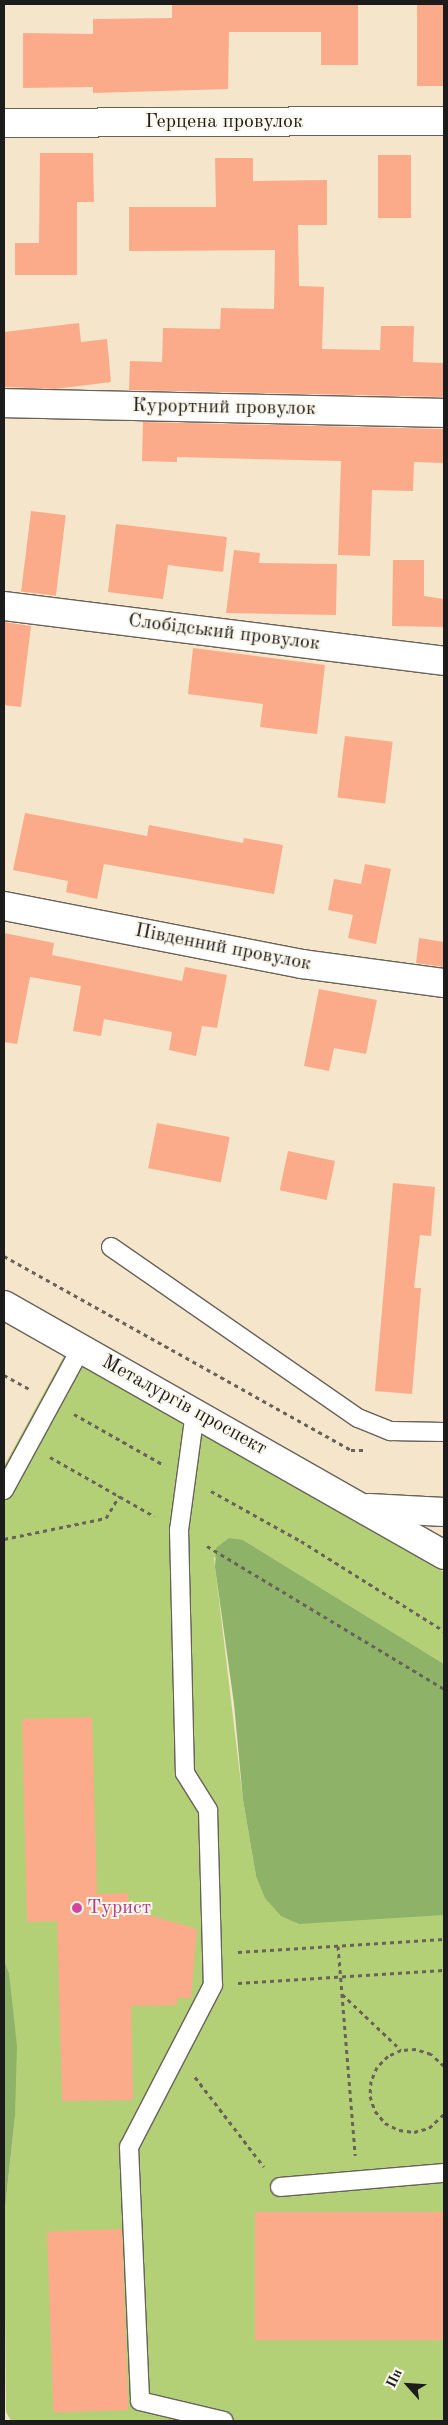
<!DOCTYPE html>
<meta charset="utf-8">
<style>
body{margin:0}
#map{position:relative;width:448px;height:2425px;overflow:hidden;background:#f4e5cb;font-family:"Old Standard TT",serif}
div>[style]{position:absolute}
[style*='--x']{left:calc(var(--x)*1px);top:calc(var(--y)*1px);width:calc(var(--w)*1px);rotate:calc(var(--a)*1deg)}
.green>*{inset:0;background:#b3d077}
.forest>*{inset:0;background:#8eb268}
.building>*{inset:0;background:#fbab89;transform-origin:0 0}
.path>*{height:3px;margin-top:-1.5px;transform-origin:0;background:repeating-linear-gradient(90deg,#686259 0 4px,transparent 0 8px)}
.roads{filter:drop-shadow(1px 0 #686259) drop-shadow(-1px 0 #686259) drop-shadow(0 1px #686259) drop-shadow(0 -1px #686259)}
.service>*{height:18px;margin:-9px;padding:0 9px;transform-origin:9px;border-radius:9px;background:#fff}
.minor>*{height:28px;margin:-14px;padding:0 14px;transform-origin:14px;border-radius:14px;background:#fff}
.tertiary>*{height:28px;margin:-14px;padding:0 14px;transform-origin:14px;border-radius:14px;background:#fff}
.dots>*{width:14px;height:14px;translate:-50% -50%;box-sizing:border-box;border:2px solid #fbf7ec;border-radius:50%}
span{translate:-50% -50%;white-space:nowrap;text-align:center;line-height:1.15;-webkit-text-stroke:4px #fbf7ec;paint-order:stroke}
.street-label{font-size:20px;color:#1c1c1c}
.hotel-label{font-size:20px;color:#b23c85}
.left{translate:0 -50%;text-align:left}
.frame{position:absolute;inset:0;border:5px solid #1c1c1c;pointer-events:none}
.north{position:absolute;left:383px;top:2360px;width:50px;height:50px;-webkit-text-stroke:4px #fbf7ec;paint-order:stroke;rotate:296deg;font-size:14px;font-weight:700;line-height:20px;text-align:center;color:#1c1c1c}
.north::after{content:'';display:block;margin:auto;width:18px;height:22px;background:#1c1c1c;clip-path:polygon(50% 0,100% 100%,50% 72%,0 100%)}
</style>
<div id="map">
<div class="green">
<div style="clip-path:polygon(64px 1356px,355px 1519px,444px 1572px,444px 1664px,243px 1540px,214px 1558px,243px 1800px,256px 1876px,444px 1915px,444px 2421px,11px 2421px,6px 2412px,4px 2218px,15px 2116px,9px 1973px,4px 1960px,4px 1466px)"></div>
</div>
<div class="forest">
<div style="clip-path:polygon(229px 1538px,243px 1540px,444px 1664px,444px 1915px,299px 1924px,281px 1916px,265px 1898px,256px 1876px,243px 1800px,234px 1704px,215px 1567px,216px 1548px)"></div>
<div style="clip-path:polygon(4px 1960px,9px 1973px,17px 2046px,15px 2116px,4px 2218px)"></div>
</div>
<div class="building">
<div style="clip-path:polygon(172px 4px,358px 4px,358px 65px,321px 65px,321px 32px,229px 32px,228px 89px,93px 93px,93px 87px,23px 88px,23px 33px,93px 34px,93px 19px,172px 18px)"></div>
<div style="left:417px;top:4px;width:27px;height:82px"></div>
<div style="clip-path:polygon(40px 153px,93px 153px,94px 202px,77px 202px,77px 275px,15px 275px,15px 243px,39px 243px)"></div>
<div style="left:411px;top:155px;width:63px;height:33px;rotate:90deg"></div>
<div style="clip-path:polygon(215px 158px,253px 158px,253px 181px,327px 180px,327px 225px,298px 225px,299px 286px,324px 287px,322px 349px,380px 350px,381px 326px,414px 326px,413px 362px,444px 363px,444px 397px,129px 390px,130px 361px,162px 362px,163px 328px,220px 329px,221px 308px,274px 309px,275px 250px,129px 251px,129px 207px,216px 207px)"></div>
<div style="clip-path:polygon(79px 323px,81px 342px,107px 339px,111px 382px,55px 389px,4px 387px,4px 332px)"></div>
<div style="clip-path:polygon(143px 422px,444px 429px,444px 463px,414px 462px,413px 491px,372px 490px,370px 556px,338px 555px,341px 461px,177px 457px,177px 462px,142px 461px)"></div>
<div style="left:31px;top:511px;width:35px;height:81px;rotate:7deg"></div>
<div style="clip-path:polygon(116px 524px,227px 537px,223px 572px,168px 565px,163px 599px,108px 592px)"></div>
<div style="clip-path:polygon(234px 550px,260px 553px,259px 563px,337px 564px,336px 615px,226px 613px)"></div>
<div style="clip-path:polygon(393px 560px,424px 560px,424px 596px,444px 599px,444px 627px,392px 626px)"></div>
<div style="clip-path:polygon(4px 622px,31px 626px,21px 707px,4px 705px)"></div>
<div style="clip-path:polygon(193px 648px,325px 665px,317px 734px,260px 727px,263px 704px,188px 694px)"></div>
<div style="left:345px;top:736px;width:48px;height:62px;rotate:7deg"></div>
<div style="clip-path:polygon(25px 813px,147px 836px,149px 825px,243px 843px,244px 838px,283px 845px,274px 894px,104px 864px,97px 899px,66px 892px,68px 881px,13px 870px)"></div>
<div style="clip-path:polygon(365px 864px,391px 869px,376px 944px,348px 938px,353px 915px,328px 910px,334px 879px,361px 884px)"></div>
<div style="clip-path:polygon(4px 933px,54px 943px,52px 955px,182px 981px,185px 967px,227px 975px,217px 1028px,202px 1026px,196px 1056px,169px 1050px,172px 1032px,104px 1019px,101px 1036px,73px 1031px,81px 986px,30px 977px,17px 1044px,4px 1042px)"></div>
<div style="clip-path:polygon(419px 938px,444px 942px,444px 967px,416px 963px)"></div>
<div style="clip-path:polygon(319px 989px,377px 1000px,366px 1054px,334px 1048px,329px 1071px,304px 1066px)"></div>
<div style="left:157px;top:1123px;width:74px;height:46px;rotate:11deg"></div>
<div style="left:288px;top:1151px;width:48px;height:40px;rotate:12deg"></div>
<div style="clip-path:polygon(393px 1183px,435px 1187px,431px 1236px,420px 1235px,414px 1288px,421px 1288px,412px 1394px,375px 1391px)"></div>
<div style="clip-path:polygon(92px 1717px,97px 1894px,128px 1893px,129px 1909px,197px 1929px,191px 1998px,177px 1998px,177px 2005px,131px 2006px,133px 2100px,62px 2101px,57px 1921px,27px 1922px,22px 1719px)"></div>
<div style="left:444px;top:2212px;width:128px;height:189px;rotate:90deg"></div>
<div style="left:122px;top:2229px;width:181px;height:75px;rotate:88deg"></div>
</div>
<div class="path">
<div style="--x:4;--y:1256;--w:398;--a:29.2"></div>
<div style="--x:351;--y:1450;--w:12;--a:0"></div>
<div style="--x:4;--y:1375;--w:29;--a:29"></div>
<div style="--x:74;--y:1414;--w:101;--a:29.6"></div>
<div style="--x:50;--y:1457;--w:120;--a:29.6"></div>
<div style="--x:211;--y:1491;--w:103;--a:29.1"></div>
<div style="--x:301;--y:1541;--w:169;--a:32.2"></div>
<div style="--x:4;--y:1539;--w:104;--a:-11.6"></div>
<div style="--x:106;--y:1518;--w:26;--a:-59"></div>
<div style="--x:207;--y:1546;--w:277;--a:31.1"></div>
<div style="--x:338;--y:1946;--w:210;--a:85.3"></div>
<div style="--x:238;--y:1952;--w:206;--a:-3.6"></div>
<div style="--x:238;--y:1983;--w:206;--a:-3.6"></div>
<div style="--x:342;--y:1994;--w:81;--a:43.5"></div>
<div style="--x:444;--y:2066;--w:18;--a:-137"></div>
<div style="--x:431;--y:2054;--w:16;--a:-162"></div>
<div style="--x:416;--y:2049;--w:15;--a:176"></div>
<div style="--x:401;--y:2050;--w:14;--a:155"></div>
<div style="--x:388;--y:2056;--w:16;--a:135"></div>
<div style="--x:377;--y:2067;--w:15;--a:113"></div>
<div style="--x:371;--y:2081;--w:15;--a:94"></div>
<div style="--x:370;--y:2096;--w:16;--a:72"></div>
<div style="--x:375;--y:2111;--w:16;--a:50"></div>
<div style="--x:385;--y:2123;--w:16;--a:27"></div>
<div style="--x:399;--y:2130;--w:15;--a:8"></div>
<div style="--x:414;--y:2132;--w:16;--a:-15"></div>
<div style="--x:429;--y:2128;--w:21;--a:-43"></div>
<div style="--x:195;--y:2077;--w:113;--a:52.5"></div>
</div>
<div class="roads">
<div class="service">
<div style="--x:111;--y:1247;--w:300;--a:34.7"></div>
<div style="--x:358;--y:1418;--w:35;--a:22"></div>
<div style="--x:390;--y:1431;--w:54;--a:1.1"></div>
<div style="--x:195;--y:1412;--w:119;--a:97.7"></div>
<div style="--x:179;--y:1530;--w:243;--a:88.6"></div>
<div style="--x:185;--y:1773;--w:44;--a:58.1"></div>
<div style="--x:208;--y:1810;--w:175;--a:88.4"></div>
<div style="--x:213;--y:1985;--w:182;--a:117.4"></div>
<div style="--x:129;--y:2147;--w:254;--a:87.5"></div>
<div style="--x:140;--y:2401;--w:86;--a:13.4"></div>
<div style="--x:4;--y:1490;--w:162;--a:-61.5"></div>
<div style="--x:280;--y:2187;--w:165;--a:-4.9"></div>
</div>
<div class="minor">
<div style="--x:4;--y:123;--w:440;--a:-0.3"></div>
<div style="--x:4;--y:403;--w:440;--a:1.3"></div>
<div style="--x:4;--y:606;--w:443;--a:7.1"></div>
<div style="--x:4;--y:906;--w:304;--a:11"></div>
<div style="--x:302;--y:964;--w:143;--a:7.6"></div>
</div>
<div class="tertiary">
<div style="--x:4;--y:1305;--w:506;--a:29.6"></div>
<div style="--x:369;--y:1508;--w:75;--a:3.1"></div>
</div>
</div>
<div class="dots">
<div style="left:77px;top:1908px;background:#d1479c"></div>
</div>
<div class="street-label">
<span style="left:224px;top:122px">Герцена провулок</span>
<span style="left:224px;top:408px;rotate:1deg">Курортний провулок</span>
<span style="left:224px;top:633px;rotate:7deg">Слобідський провулок</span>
<span style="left:223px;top:948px;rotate:11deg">Південний провулок</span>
<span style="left:184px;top:1406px;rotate:29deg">Металургів проспект</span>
</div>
<div class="hotel-label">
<span class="left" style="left:87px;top:1908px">Турист</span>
</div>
<div class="frame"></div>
<div class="north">Пн</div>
</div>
